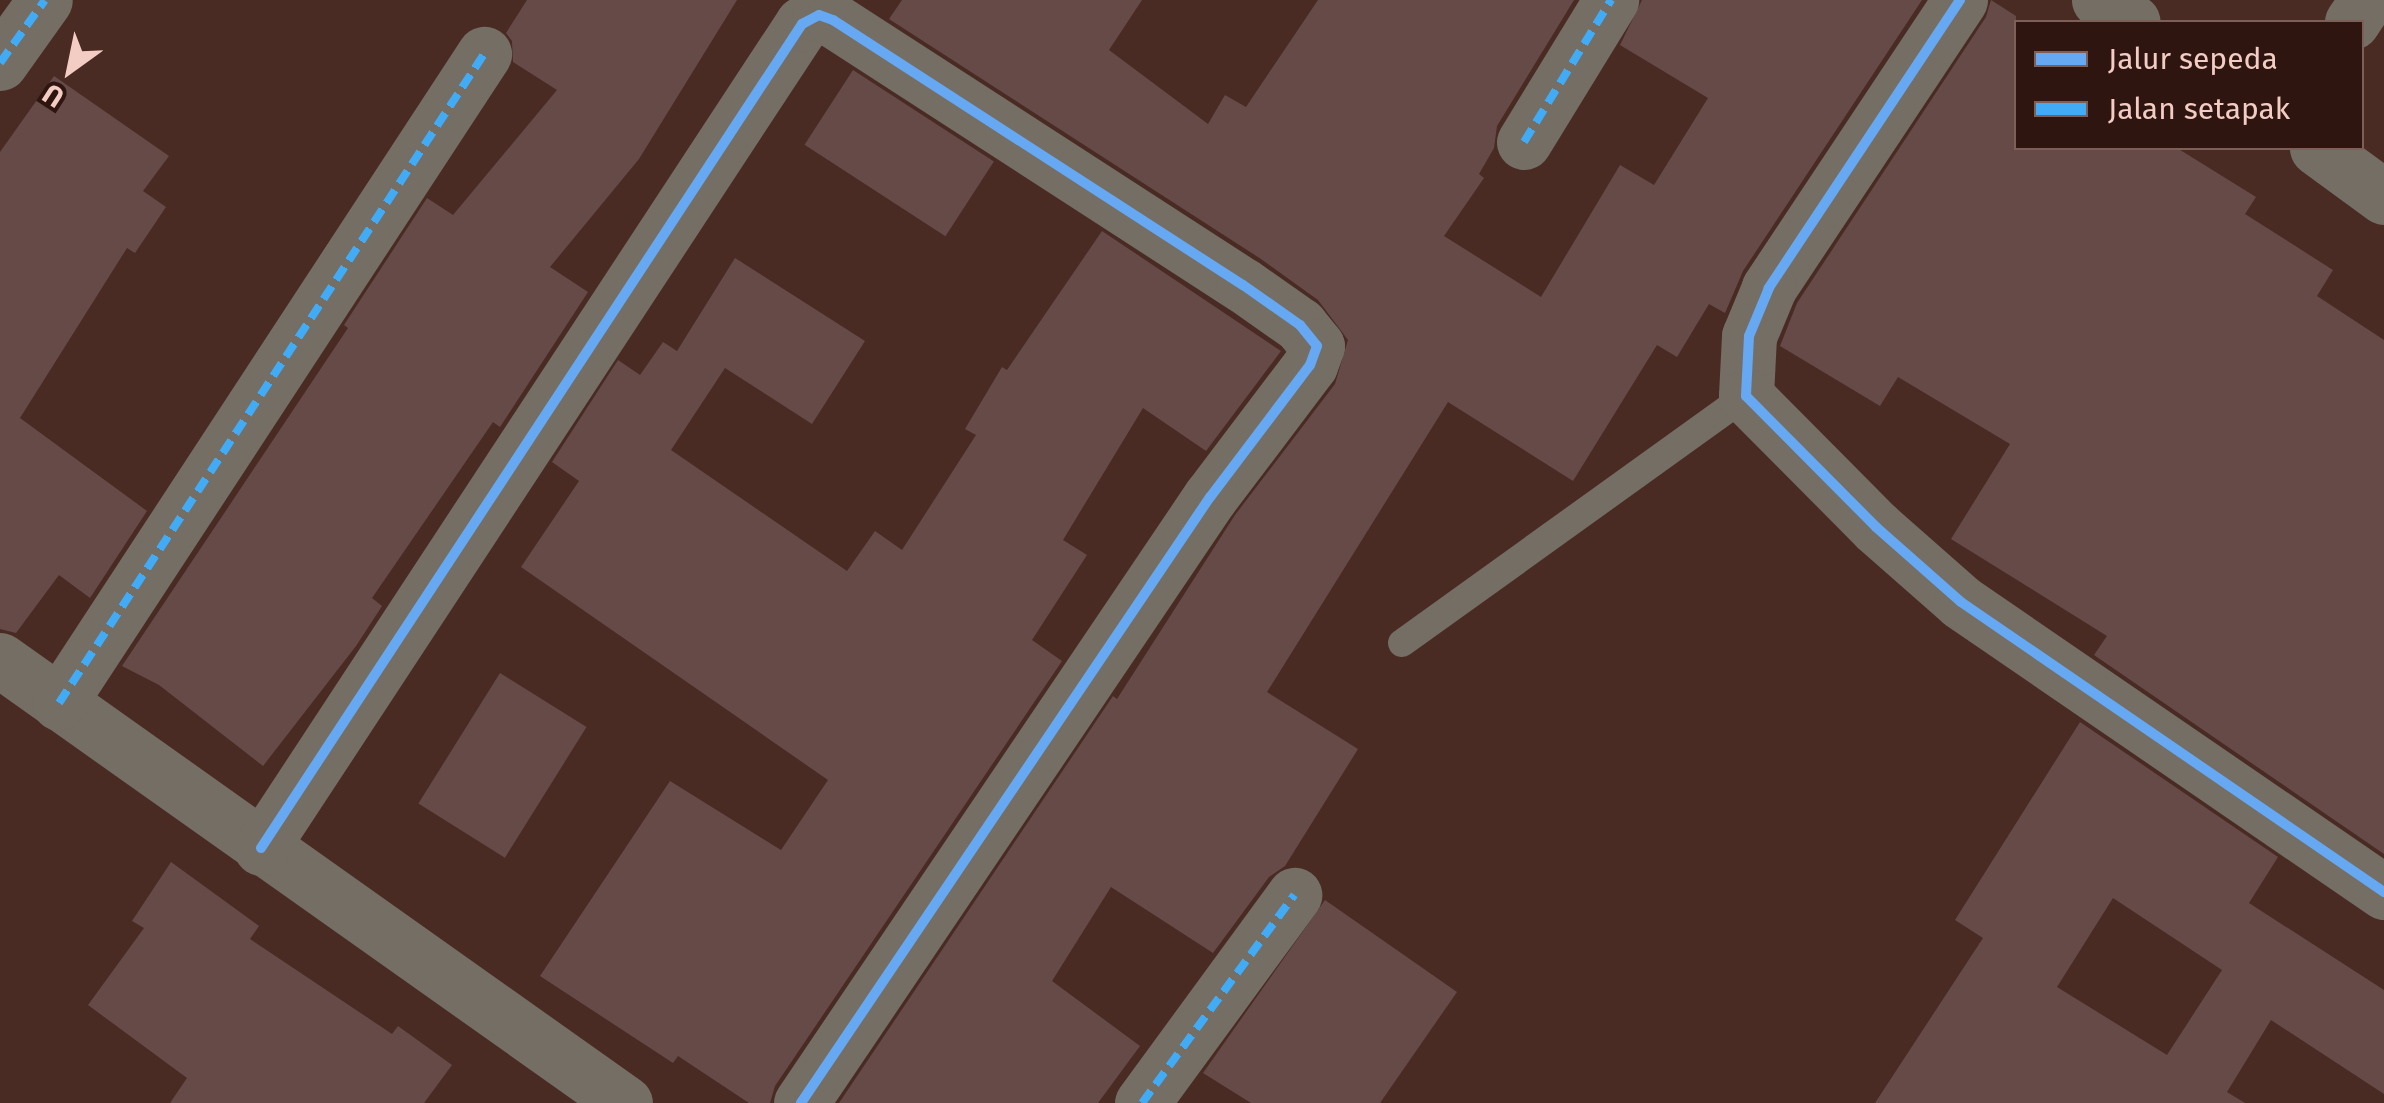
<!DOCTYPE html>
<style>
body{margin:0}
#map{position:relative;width:2384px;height:1103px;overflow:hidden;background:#4a2b24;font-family:"Fira Sans",sans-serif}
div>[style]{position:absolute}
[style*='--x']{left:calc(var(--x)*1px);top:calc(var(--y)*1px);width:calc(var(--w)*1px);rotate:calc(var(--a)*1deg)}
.building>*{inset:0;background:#654a48;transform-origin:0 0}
.service>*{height:28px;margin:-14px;padding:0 14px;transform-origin:14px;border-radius:14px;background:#746e65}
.minor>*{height:55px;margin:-27.5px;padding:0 27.5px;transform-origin:27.5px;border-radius:27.5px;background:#746e65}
.quiet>*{height:8px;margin-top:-4px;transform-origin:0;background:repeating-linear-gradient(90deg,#42abf6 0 15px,transparent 0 23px)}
.cycleway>*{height:10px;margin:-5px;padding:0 5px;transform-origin:5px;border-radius:5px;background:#66a8f1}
span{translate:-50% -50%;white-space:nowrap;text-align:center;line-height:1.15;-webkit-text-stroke:8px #2f150f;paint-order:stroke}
.legend{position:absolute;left:2014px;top:20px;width:350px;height:130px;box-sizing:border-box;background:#2f150f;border:2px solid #7d5f57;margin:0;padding:12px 18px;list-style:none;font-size:30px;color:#f3cdc4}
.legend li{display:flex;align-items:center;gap:20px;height:50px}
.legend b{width:50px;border:2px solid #7d5f57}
.north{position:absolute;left:20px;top:20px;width:100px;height:100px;-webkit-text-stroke:8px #2f150f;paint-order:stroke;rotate:213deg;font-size:28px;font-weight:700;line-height:40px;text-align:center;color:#f3cdc4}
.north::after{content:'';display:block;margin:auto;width:35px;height:45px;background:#f3cdc4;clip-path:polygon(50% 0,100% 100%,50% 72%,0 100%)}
</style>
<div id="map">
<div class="building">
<div style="clip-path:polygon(527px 0,737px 0,639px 159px,550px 267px,588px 292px,500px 427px,493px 422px,372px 598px,382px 606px,356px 646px,263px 766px,159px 685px,122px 666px,348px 328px,344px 325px,427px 198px,453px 215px,557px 90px,513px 62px,512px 41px,506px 33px)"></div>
<div style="clip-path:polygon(902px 0,1142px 0,1109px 50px,1208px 124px,1225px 95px,1246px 107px,1318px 0,1574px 0,1497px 126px,1494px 148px,1479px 174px,1484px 178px,1444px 236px,1541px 297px,1620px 165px,1654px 185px,1708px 98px,1620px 45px,1642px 0,1922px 0,1743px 271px,1725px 313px,1709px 304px,1677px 357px,1657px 345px,1573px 481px,1448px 402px,1267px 692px,1358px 749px,1285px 866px,1269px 877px,1213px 953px,1111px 887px,1052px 981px,1140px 1046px,1098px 1103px,839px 1103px,1113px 696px,1117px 699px,1235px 515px,1335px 384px,1348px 340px,1318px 300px,1261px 259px,889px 19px)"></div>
<div style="clip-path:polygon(1991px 0,2016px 16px,2016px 148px,2177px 148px,2256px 197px,2245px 214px,2333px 270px,2317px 296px,2384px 340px,2384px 854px,2094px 655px,2107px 636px,1951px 539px,2010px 444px,1898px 377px,1880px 406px,1780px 346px,1797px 303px,1986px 17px)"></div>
<div style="left:853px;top:70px;width:168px;height:89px;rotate:33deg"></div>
<div style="clip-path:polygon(54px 76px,169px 156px,143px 191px,166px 207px,135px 253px,127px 248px,20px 418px,147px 511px,90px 598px,59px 575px,16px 633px,0 629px,0 152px)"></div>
<div style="clip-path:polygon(1102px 231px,1281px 351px,1206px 451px,1143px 408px,1063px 540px,1087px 555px,1032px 640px,1062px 661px,775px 1086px,770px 1103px,749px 1103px,678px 1056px,673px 1063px,540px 976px,670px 781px,781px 850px,828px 780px,521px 567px,579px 481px,552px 462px,618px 360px,640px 375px,663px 342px,677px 351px,735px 258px,865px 341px,812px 424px,725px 368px,671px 450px,847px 571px,875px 531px,902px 550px,976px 435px,965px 429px,1002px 367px,1007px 370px)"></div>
<div style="left:500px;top:673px;width:102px;height:154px;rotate:32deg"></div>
<div style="clip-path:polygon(evenodd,2080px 722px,2278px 857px,2249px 903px,2384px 990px,2384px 1094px,2271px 1020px,2227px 1092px,2245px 1103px,1875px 1103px,1983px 938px,1955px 920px,2080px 722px,2113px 898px,2222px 970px,2167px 1055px,2057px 987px,2113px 898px)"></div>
<div style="clip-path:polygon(171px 862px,259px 926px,250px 939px,392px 1034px,398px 1026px,452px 1065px,424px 1103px,170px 1103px,187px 1078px,88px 1005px,144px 928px,132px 921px)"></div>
<div style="clip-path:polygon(1325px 900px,1457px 992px,1380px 1103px,1251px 1103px,1203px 1073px)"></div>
</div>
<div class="service">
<div style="--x:1402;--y:643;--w:423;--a:-35.7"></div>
</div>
<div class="minor">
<div style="--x:1960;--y:0;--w:346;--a:123.6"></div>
<div style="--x:1769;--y:288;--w:52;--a:112.6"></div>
<div style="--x:1749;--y:336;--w:60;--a:92.9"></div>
<div style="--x:1746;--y:396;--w:185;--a:45.2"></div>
<div style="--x:1876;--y:527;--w:113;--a:41.4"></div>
<div style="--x:1961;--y:602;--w:513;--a:34.43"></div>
<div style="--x:2099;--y:0;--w:40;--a:32.9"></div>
<div style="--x:2352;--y:22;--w:27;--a:-56"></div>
<div style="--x:0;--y:63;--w:77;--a:-54.5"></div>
<div style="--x:1524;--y:142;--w:167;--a:-58.5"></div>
<div style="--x:2317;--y:148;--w:83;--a:36.2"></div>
<div style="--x:0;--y:660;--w:766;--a:35.33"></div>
<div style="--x:59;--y:703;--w:776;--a:-56.78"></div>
<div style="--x:261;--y:848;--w:986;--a:-56.71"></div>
<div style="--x:802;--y:24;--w:19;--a:-28"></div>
<div style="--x:819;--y:15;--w:15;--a:20"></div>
<div style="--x:833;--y:20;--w:488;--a:32.9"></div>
<div style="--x:1243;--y:285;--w:70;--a:35.1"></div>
<div style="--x:1300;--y:325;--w:27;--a:51"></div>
<div style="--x:1317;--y:346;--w:20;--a:110"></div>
<div style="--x:1310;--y:365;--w:166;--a:127.1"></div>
<div style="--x:1210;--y:497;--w:731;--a:124.02"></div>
<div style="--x:1142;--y:1103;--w:258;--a:-53.8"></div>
</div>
<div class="quiet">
<div style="--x:0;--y:63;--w:77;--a:-54.5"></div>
<div style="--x:1524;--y:142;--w:167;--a:-58.5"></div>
<div style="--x:59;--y:703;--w:776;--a:-56.78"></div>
<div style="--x:1142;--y:1103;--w:258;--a:-53.8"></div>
</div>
<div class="cycleway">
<div style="--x:1960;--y:0;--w:346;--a:123.6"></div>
<div style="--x:1769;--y:288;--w:52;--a:112.6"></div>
<div style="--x:1749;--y:336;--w:60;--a:92.9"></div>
<div style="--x:1746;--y:396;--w:185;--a:45.2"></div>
<div style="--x:1876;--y:527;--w:113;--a:41.4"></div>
<div style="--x:1961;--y:602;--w:513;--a:34.43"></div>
<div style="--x:261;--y:848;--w:986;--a:-56.71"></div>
<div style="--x:802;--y:24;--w:19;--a:-28"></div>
<div style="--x:819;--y:15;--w:15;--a:20"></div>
<div style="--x:833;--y:20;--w:488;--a:32.9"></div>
<div style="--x:1243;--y:285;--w:70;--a:35.1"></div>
<div style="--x:1300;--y:325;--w:27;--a:51"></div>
<div style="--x:1317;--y:346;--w:20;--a:110"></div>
<div style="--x:1310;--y:365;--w:166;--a:127.1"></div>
<div style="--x:1210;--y:497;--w:731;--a:124.02"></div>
</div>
<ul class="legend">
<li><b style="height:12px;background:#66a8f1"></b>Jalur sepeda</li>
<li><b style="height:12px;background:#42abf6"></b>Jalan setapak</li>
</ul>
<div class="north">U</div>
</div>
